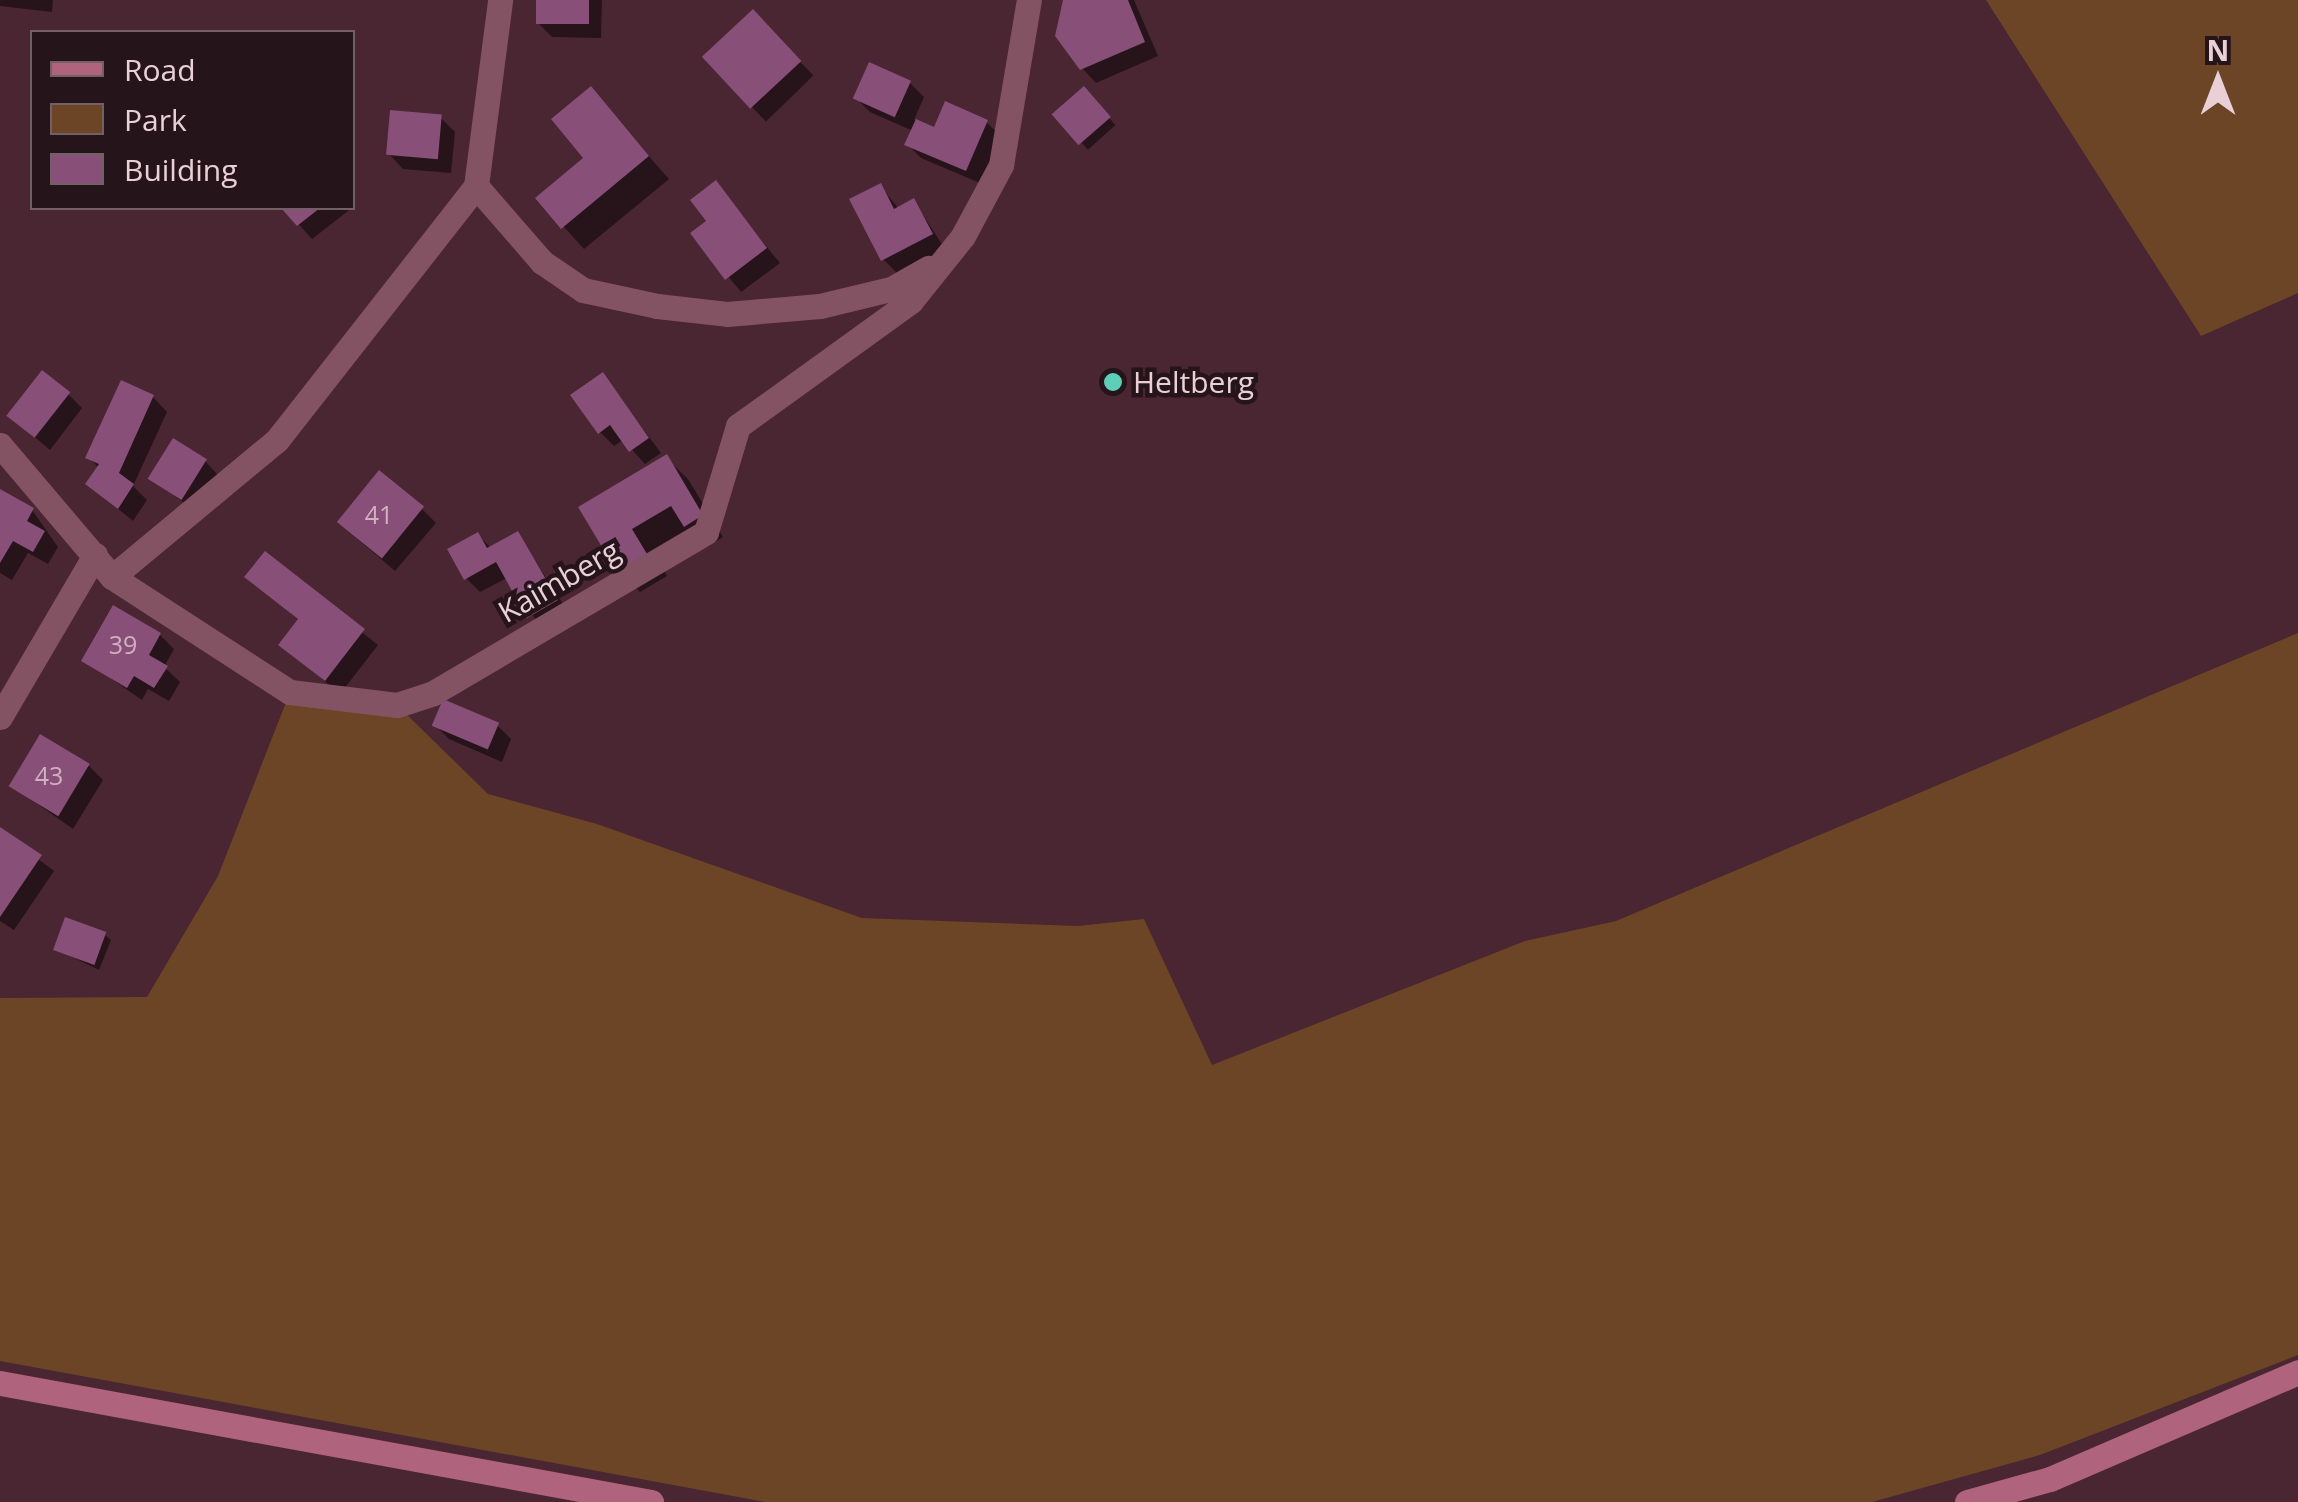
<!DOCTYPE html>
<style>
body{margin:0}
#map{position:relative;width:2298px;height:1502px;overflow:hidden;background:#4a2532;font-family:"Open Sans",sans-serif}
div>[style]{position:absolute}
[style*='--x']{left:calc(var(--x)*1px);top:calc(var(--y)*1px);width:calc(var(--w)*1px);rotate:calc(var(--a)*1deg)}
.green>*{inset:0;background:#6b4526}
.shadow>*{inset:0;background:#0007;transform-origin:0 0}
.building>*{inset:0;background:#884f78;transform-origin:0 0}
.street>*{height:25px;margin:-12.5px;padding:0 12.5px;transform-origin:12.5px;border-radius:12.5px;background:#845363}
.secondary>*{height:25px;margin:-12.5px;padding:0 12.5px;transform-origin:12.5px;border-radius:12.5px;background:#b0637d}
.dots>*{width:28px;height:28px;translate:-50% -50%;box-sizing:border-box;border:5px solid #25141a;border-radius:50%}
span{translate:-50% -50%;white-space:nowrap;text-align:center;line-height:1.15;-webkit-text-stroke:9px #25141a;paint-order:stroke}
.number-label{font-size:25px;color:#d1b0bf}
.number-label span{-webkit-text-stroke-width:0}
.poi-label{font-size:30px;color:#e9d0d7}
.left{translate:0 -50%;text-align:left}
.street-label{font-size:30px;color:#e9d0d7}
.legend{position:absolute;left:30px;top:30px;width:325px;height:180px;box-sizing:border-box;background:#25141a;border:2px solid #735f66;margin:0;padding:12px 18px;list-style:none;font-size:30px;color:#e9d0d7}
.legend li{display:flex;align-items:center;gap:20px;height:50px}
.legend b{width:50px;border:2px solid #735f66}
.north{position:absolute;left:2168px;top:30px;width:100px;height:100px;-webkit-text-stroke:8px #25141a;paint-order:stroke;rotate:0deg;font-size:28px;font-weight:700;line-height:40px;text-align:center;color:#e9d0d7}
.north::after{content:'';display:block;margin:auto;width:35px;height:45px;background:#e9d0d7;clip-path:polygon(50% 0,100% 100%,50% 72%,0 100%)}
</style>
<div id="map">
<div class="green">
<div style="clip-path:polygon(1986px 0,2298px 0,2298px 293px,2201px 336px)"></div>
<div style="clip-path:polygon(2298px 633px,2298px 1355px,2040px 1455px,1872px 1502px,766px 1502px,0 1361px,0 998px,147px 997px,218px 876px,290px 692px,397px 705px,488px 794px,597px 824px,862px 918px,1078px 926px,1144px 919px,1212px 1065px,1525px 941px,1616px 921px)"></div>
</div>
<div class="shadow">
<div style="clip-path:polygon(0 0,53px 0,52px 12px,0 6px)"></div>
<div style="clip-path:polygon(539px 0,602px 0,601px 38px,552px 37px,538px 23px)"></div>
<div style="clip-path:polygon(1066px 0,1134px 0,1158px 56px,1096px 83px,1082px 68px)"></div>
<div style="left:753px;top:13px;width:87px;height:66px;rotate:46deg"></div>
<div style="clip-path:polygon(910px 83px,924px 97px,914px 120px,935px 130px,986px 122px,1001px 136px,980px 183px,921px 158px,907px 144px,913px 131px,870px 112px,856px 98px)"></div>
<div style="clip-path:polygon(590px 90px,669px 179px,584px 249px,538px 198px,586px 158px)"></div>
<div style="left:1084px;top:90px;width:47px;height:37px;rotate:48deg"></div>
<div style="clip-path:polygon(441px 118px,455px 132px,451px 173px,403px 169px,389px 154px)"></div>
<div style="clip-path:polygon(715px 184px,780px 263px,741px 292px,693px 234px,710px 221px)"></div>
<div style="clip-path:polygon(880px 186px,899px 209px,914px 201px,945px 249px,897px 273px,883px 259px)"></div>
<div style="clip-path:polygon(284px 208px,352px 208px,312px 239px)"></div>
<div style="clip-path:polygon(603px 375px,661px 453px,645px 464px,623px 440px,614px 446px,600px 432px)"></div>
<div style="clip-path:polygon(68px 394px,82px 408px,50px 450px,10px 416px)"></div>
<div style="clip-path:polygon(153px 397px,167px 412px,133px 486px,147px 500px,133px 521px,88px 484px,99px 468px,88px 457px)"></div>
<div style="clip-path:polygon(666px 458px,688px 479px,723px 537px,707px 547px,689px 529px,652px 551px,667px 576px,640px 592px,619px 570px,581px 508px)"></div>
<div style="clip-path:polygon(205px 461px,219px 476px,196px 512px,150px 477px)"></div>
<div style="clip-path:polygon(0 492px,32px 510px,58px 547px,48px 564px,28px 553px,12px 580px,0 573px)"></div>
<div style="clip-path:polygon(422px 509px,436px 523px,395px 571px,353px 535px)"></div>
<div style="clip-path:polygon(518px 534px,570px 615px,543px 630px,507px 578px,480px 592px,466px 578px,478px 535px,491px 548px)"></div>
<div style="clip-path:polygon(265px 555px,378px 645px,340px 694px,281px 645px,300px 621px,248px 577px)"></div>
<div style="clip-path:polygon(160px 635px,174px 649px,164px 667px,180px 682px,169px 701px,148px 689px,142px 700px,84px 660px)"></div>
<div style="clip-path:polygon(435px 725px,497px 725px,511px 739px,502px 762px,449px 739px)"></div>
<div style="clip-path:polygon(89px 766px,103px 780px,73px 829px,12px 786px)"></div>
<div style="clip-path:polygon(0 830px,54px 871px,14px 930px,0 921px)"></div>
<div style="clip-path:polygon(104px 934px,111px 940px,99px 970px,56px 949px)"></div>
</div>
<div class="building">
<div style="left:536px;top:0;width:53px;height:24px"></div>
<div style="clip-path:polygon(1063px 0,1128px 0,1145px 42px,1080px 70px,1055px 36px)"></div>
<div style="left:753px;top:9px;width:71px;height:70px;rotate:47deg"></div>
<div style="left:869px;top:62px;width:46px;height:40px;rotate:24deg"></div>
<div style="clip-path:polygon(591px 86px,649px 156px,561px 229px,535px 198px,583px 158px,551px 119px)"></div>
<div style="left:1084px;top:86px;width:41px;height:43px;rotate:49deg"></div>
<div style="clip-path:polygon(945px 101px,988px 120px,966px 171px,904px 145px,916px 119px,934px 127px)"></div>
<div style="left:390px;top:110px;width:52px;height:45px;rotate:5deg"></div>
<div style="clip-path:polygon(716px 180px,767px 248px,725px 280px,690px 233px,706px 221px,690px 200px)"></div>
<div style="clip-path:polygon(881px 183px,894px 209px,914px 198px,933px 234px,881px 261px,849px 199px)"></div>
<div style="clip-path:polygon(281px 208px,320px 208px,297px 226px)"></div>
<div style="left:42px;top:370px;width:36px;height:58px;rotate:38deg"></div>
<div style="clip-path:polygon(603px 372px,649px 438px,629px 452px,610px 425px,598px 434px,570px 395px)"></div>
<div style="clip-path:polygon(121px 380px,154px 395px,119px 473px,134px 484px,118px 509px,85px 484px,99px 464px,85px 458px)"></div>
<div style="left:173px;top:438px;width:40px;height:48px;rotate:32deg"></div>
<div style="clip-path:polygon(667px 454px,703px 515px,684px 527px,671px 506px,632px 529px,647px 554px,617px 572px,578px 507px)"></div>
<div style="left:379px;top:470px;width:58px;height:67px;rotate:39deg"></div>
<div style="clip-path:polygon(0 489px,34px 508px,27px 521px,45px 531px,33px 552px,13px 541px,0 563px)"></div>
<div style="clip-path:polygon(518px 531px,558px 600px,527px 618px,496px 562px,464px 580px,447px 549px,478px 532px,487px 548px)"></div>
<div style="clip-path:polygon(265px 551px,365px 629px,325px 681px,278px 645px,298px 619px,244px 577px)"></div>
<div style="clip-path:polygon(113px 605px,161px 633px,149px 655px,168px 666px,154px 688px,134px 676px,127px 688px,81px 661px)"></div>
<div style="left:443px;top:699px;width:61px;height:29px;rotate:23deg"></div>
<div style="left:40px;top:734px;width:58px;height:61px;rotate:31deg"></div>
<div style="clip-path:polygon(0 827px,42px 855px,0 917px)"></div>
<div style="left:65px;top:917px;width:44px;height:35px;rotate:20deg"></div>
</div>
<div class="street">
<div style="--x:476;--y:186;--w:101;--a:49"></div>
<div style="--x:542;--y:262;--w:50;--a:34.3"></div>
<div style="--x:583;--y:290;--w:76;--a:12.2"></div>
<div style="--x:657;--y:306;--w:70;--a:6.5"></div>
<div style="--x:727;--y:314;--w:93;--a:-4.9"></div>
<div style="--x:820;--y:306;--w:73;--a:-13.5"></div>
<div style="--x:891;--y:289;--w:43;--a:-29.6"></div>
<div style="--x:0;--y:445;--w:173;--a:49.7"></div>
<div style="--x:112;--y:577;--w:212;--a:32.9"></div>
<div style="--x:290;--y:692;--w:108;--a:6.9"></div>
<div style="--x:397;--y:705;--w:38;--a:-18"></div>
<div style="--x:433;--y:693;--w:317;--a:-30.5"></div>
<div style="--x:706;--y:532;--w:111;--a:-73.2"></div>
<div style="--x:738;--y:426;--w:213;--a:-35.8"></div>
<div style="--x:911;--y:301;--w:83;--a:-51.3"></div>
<div style="--x:963;--y:236;--w:81;--a:-61.8"></div>
<div style="--x:1001;--y:165;--w:167;--a:-80.4"></div>
<div style="--x:112;--y:577;--w:214;--a:-39.7"></div>
<div style="--x:277;--y:440;--w:323;--a:-51.9"></div>
<div style="--x:476;--y:186;--w:188;--a:-82.6"></div>
<div style="--x:0;--y:717;--w:188;--a:-59.6"></div>
</div>
<div class="secondary">
<div style="--x:0;--y:1383;--w:662;--a:10.36"></div>
<div style="--x:1967;--y:1502;--w:86;--a:-15.5"></div>
<div style="--x:2050;--y:1479;--w:270;--a:-23.3"></div>
</div>
<div class="dots">
<div style="left:1113px;top:382px;background:#5dceb8"></div>
</div>
<div class="number-label">
<span style="left:379px;top:514px">41</span>
<span style="left:123px;top:644px">39</span>
<span style="left:49px;top:775px">43</span>
</div>
<div class="poi-label">
<span class="left" style="left:1133px;top:382px">Heltberg</span>
</div>
<div class="street-label">
<span style="left:559px;top:581px;rotate:-30deg">Kaimberg</span>
</div>
<ul class="legend">
<li><b style="height:12px;background:#b0637d"></b>Road</li>
<li><b style="height:28px;background:#6b4526"></b>Park</li>
<li><b style="height:28px;background:#884f78"></b>Building</li>
</ul>
<div class="north">N</div>
</div>
